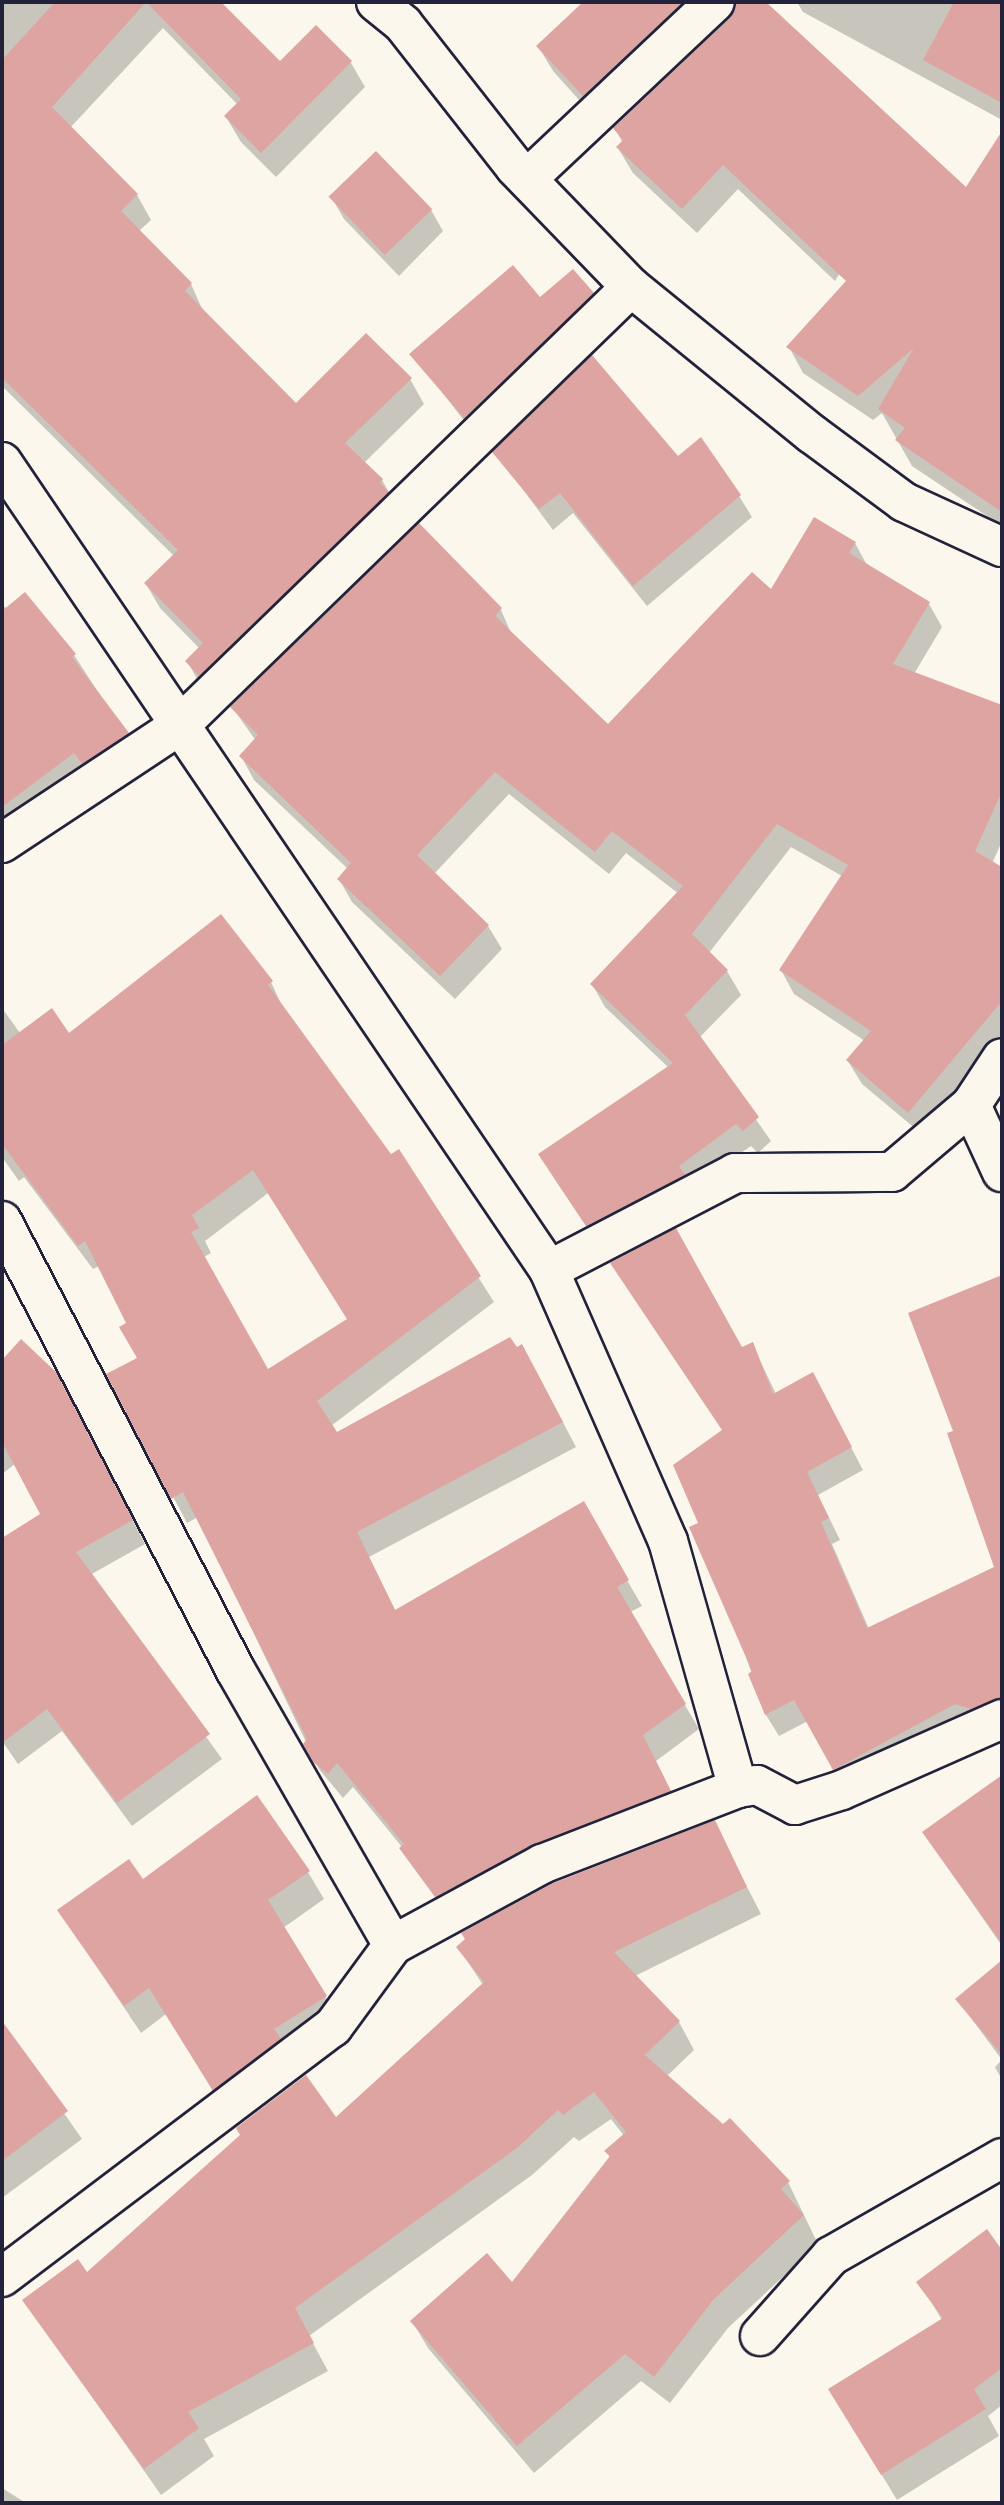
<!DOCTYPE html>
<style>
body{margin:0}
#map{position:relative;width:1004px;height:2505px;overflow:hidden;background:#fbf7ec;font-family:"Indie Flower",sans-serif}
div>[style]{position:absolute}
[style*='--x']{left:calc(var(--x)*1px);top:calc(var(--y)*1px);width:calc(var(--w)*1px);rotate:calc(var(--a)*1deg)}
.shadow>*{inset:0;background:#0003}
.building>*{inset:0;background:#dea4a2;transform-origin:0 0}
.roads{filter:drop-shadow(2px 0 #22223b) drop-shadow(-2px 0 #22223b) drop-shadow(0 2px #22223b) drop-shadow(0 -2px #22223b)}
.minor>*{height:38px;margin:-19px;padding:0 19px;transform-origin:19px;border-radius:19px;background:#fbf7ec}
span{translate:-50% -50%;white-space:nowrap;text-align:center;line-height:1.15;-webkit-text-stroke:5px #fbf7ec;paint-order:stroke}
.frame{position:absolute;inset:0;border:4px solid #22223b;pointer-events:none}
</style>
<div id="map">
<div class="shadow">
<div style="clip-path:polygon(2px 2px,203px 2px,280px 63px,316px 27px,351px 63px,365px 87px,276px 177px,241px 142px,226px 117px,238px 105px,163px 28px,70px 128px,137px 195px,151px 220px,139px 231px,191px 284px,203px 311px,296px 406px,410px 379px,424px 404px,364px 463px,382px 480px,396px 505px,201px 686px,187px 661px,200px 649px,160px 608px,146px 584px,174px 556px,2px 386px,2px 243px,7px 237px,2px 232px)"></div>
<div style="clip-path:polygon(586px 2px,751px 2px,966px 189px,1002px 135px,1002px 334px,852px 253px,835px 281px,738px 189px,697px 233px,633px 173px,618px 148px,623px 143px,615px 129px,732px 18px,736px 6px,714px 11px,598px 121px,553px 71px,538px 46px)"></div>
<div style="clip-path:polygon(797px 2px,1002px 2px,1002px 120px,803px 12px)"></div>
<div style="clip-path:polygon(332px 198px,431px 210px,443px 231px,399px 276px,344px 219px)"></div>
<div style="clip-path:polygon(845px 285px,999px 395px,1002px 526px,912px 466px,882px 413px,873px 420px,803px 373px,789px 347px)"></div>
<div style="clip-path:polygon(592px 294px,604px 314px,477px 437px,412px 354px,540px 300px)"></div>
<div style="clip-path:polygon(495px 452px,678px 458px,739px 496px,752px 517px,647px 606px,573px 513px,553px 530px)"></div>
<div style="clip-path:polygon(419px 526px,501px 610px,512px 635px,608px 726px,771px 592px,855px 543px,868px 567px,929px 604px,942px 627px,914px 674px,1002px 707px,1002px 841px,992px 864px,1002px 870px,1002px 1040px,923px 1135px,862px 1084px,848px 1061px,865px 1041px,794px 994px,781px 970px,842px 876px,791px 847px,709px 953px,727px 971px,741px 995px,699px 1038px,771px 1141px,758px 1153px,751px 1146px,601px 1248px,554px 1178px,669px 1068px,605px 1007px,592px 984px,679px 894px,626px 853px,609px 874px,509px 794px,434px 874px,488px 926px,502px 949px,455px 999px,352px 902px,339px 879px,348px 869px,254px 780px,241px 756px,256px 741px,232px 707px)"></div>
<div style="clip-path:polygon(2px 605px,74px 655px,141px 758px,2px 835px)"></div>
<div style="clip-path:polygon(evenodd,271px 982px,283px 1008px,391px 1157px,399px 1152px,494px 1302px,331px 1426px,337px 1435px,536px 1371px,576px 1447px,369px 1557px,396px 1612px,583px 1504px,642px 1606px,630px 1612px,699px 1729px,656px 1761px,683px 1816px,451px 1921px,402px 1847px,353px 1787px,343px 1798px,319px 1769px,198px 1517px,187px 1523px,109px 1375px,140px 1359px,128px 1324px,99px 1266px,93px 1269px,24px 1177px,19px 1181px,2px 1157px,2px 1008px,20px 1033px,69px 1035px,271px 982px,268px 1193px,348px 1320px,268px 1371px,204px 1257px,211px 1253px,205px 1241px,268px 1193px)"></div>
<div style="clip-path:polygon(1002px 1277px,1002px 1716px,847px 1791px,808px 1721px,779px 1736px,766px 1715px,700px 1524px,741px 1349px,752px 1344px,776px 1394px,824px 1396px,863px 1470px,818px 1495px,840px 1540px,832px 1544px,869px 1629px,996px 1568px,955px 1432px,910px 1314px)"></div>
<div style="clip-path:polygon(21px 1341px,69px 1398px,145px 1544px,90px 1575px,222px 1759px,132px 1826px,62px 1731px,18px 1764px,2px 1741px,2px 1540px,42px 1515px,15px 1464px,2px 1474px,2px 1362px)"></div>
<div style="clip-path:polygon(1002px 1778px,1002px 1946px,924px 1833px)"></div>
<div style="clip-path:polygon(714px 1823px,761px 1914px,635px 1976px,679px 2022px,694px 2050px,666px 2077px,788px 2182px,818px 2244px,728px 2328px,670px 2403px,641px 2381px,534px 2473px,428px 2348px,412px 2321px,512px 2285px,610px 2158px,606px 2151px,624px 2136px,611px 2119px,579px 2141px,574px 2137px,532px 2175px,309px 2336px,328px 2371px,204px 2439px,214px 2456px,161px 2495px,24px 2300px,87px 2274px,336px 2120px,483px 1985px,458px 1947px)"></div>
<div style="clip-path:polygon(308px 1872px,324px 1899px,283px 1928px,342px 2024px,230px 2117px,166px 2014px,141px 2033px,59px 1910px,142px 1881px)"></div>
<div style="clip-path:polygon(1002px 1962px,1002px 2060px,957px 1999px)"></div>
<div style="clip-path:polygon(2px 2024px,82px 2139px,2px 2198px)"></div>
<div style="clip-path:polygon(1002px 2060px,1002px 2080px,995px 2067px)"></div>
<div style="clip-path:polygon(987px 2232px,1002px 2253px,1002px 2405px,988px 2416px,999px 2436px,897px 2500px,846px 2416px,942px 2320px,919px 2282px)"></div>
<div style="clip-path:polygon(2px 2488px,26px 2503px,2px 2503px)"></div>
</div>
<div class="building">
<div style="clip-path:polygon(55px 2px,221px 2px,280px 61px,316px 25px,352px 61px,261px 153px,224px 116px,241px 99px,146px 2px,52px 107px,138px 194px,121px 211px,192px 283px,185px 291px,296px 403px,366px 333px,412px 378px,345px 443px,383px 479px,380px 483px,389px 492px,199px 676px,185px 661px,203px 643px,144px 583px,178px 550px,2px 378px,2px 60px)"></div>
<div style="clip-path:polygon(583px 2px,683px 2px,583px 96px,536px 46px)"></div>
<div style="clip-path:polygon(736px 2px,766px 2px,966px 187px,1002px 131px,1002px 512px,895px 440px,905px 428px,878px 409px,914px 348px,858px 396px,786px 347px,846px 281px,723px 165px,682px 209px,616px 147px,623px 140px,613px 128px,730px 18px)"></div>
<div style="clip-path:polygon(954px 2px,1002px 2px,1002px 103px,923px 60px)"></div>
<div style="left:376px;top:151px;width:81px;height:66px;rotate:46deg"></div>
<div style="clip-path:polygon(513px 265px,540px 297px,573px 269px,594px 293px,464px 418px,409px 354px)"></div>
<div style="clip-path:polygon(592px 355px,678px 456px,701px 437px,741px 495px,633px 586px,560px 493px,539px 509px,492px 452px)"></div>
<div style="clip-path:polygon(814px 517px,856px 542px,849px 553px,930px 602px,893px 664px,1002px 705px,1002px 791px,975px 851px,1002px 867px,1002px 1001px,908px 1113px,846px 1060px,871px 1031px,779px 970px,848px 865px,777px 824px,692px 934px,728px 970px,685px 1015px,759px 1117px,743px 1131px,736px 1124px,679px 1166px,685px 1175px,586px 1226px,538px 1154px,673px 1063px,590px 984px,683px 886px,612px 831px,595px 852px,495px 772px,417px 855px,489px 925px,440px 976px,337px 879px,351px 863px,239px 756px,258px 735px,230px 707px,419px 523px,502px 608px,495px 616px,608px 724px,752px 572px,771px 589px)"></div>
<div style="clip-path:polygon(25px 592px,76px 654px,72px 657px,129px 733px,82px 764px,74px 753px,2px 807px,2px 611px)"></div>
<div style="clip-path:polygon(evenodd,221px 914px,273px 981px,268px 985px,391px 1154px,399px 1149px,481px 1276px,317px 1401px,337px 1432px,510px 1337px,517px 1347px,522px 1344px,563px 1422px,357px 1532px,395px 1610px,584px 1501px,629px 1580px,617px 1587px,686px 1704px,643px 1735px,671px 1791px,534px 1844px,435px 1897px,399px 1848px,404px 1844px,337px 1763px,328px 1774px,313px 1762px,303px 1744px,307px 1739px,183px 1492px,171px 1499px,106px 1374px,137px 1358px,119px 1327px,126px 1323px,85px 1241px,78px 1246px,2px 1144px,2px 1045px,52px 1008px,69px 1033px,221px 914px,253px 1170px,347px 1319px,268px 1369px,191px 1232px,199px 1228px,192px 1215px,253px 1170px)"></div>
<div style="clip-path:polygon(676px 1228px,742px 1347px,753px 1342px,773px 1394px,813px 1372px,852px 1447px,807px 1472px,829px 1518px,821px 1522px,867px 1628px,994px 1567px,947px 1433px,953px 1431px,908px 1313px,1002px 1275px,1002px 1697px,971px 1709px,955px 1704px,833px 1770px,794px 1700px,765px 1715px,748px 1674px,752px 1671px,689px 1527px,698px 1523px,673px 1465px,722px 1430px,610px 1263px)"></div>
<div style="clip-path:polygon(21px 1339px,56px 1372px,133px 1520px,76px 1552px,210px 1734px,117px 1803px,47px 1709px,2px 1743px,2px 1538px,40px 1514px,2px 1442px,2px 1360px)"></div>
<div style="clip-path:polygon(1002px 1775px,1002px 1944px,922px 1832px)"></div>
<div style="clip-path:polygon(257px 1795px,310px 1871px,268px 1900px,327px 1996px,274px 2029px,281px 2039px,213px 2091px,149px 1988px,124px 2006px,57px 1910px,129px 1859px,143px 1879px)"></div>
<div style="clip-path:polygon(715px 1820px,747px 1887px,614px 1952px,680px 2021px,645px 2055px,723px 2124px,730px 2118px,790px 2181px,781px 2189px,804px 2215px,713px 2300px,654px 2377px,625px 2354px,517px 2446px,410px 2321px,487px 2253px,512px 2282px,610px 2156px,604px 2151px,626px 2132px,594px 2092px,563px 2115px,558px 2110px,517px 2148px,295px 2308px,314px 2343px,188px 2412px,199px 2428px,144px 2469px,22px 2300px,78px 2259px,87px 2272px,240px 2135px,236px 2128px,306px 2075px,336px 2117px,484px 1982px,456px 1947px,465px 1939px,461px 1933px,551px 1884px)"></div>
<div style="clip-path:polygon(1002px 1960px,1002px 2055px,955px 1999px)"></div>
<div style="clip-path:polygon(2px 2021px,68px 2111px,2px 2161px)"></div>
<div style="clip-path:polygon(987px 2229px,1002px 2250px,1002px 2368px,974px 2389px,986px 2409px,881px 2475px,828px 2389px,943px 2318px,916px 2282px)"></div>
</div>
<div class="roads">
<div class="minor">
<div style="--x:376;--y:2;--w:35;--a:39"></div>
<div style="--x:403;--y:24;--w:182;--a:51.9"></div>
<div style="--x:515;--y:167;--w:167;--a:46"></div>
<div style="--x:631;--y:287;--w:233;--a:39.1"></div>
<div style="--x:812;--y:434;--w:114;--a:36.5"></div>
<div style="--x:904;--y:502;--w:108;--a:24.7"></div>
<div style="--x:527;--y:179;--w:258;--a:-43.3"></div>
<div style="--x:2;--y:462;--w:976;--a:55.9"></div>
<div style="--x:549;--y:1270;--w:296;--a:66.3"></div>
<div style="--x:668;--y:1541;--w:257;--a:74.2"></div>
<div style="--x:738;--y:1788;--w:19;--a:-9"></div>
<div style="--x:757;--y:1785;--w:43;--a:27.8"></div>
<div style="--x:795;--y:1805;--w:49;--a:-17.7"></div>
<div style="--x:842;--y:1790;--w:175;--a:-23.9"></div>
<div style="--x:2;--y:843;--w:212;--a:-33.5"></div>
<div style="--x:179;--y:726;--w:630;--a:-44.16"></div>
<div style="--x:971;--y:1105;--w:74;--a:65.2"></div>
<div style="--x:2;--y:1221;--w:507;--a:62.53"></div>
<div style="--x:236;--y:1671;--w:316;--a:60.2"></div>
<div style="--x:549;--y:1270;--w:210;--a:-27.5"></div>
<div style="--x:735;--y:1173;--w:157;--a:-0.4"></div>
<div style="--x:892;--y:1172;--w:104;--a:-40.3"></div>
<div style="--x:971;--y:1105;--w:56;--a:-56.6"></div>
<div style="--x:2;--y:2277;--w:415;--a:-37.1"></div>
<div style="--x:333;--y:2027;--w:102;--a:-53.8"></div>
<div style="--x:393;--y:1945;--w:170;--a:-28.5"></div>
<div style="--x:542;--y:1864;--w:210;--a:-21.2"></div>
<div style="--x:760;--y:2336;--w:107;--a:-48.4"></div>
<div style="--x:831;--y:2256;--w:197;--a:-29.8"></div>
</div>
</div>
<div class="frame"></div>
</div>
